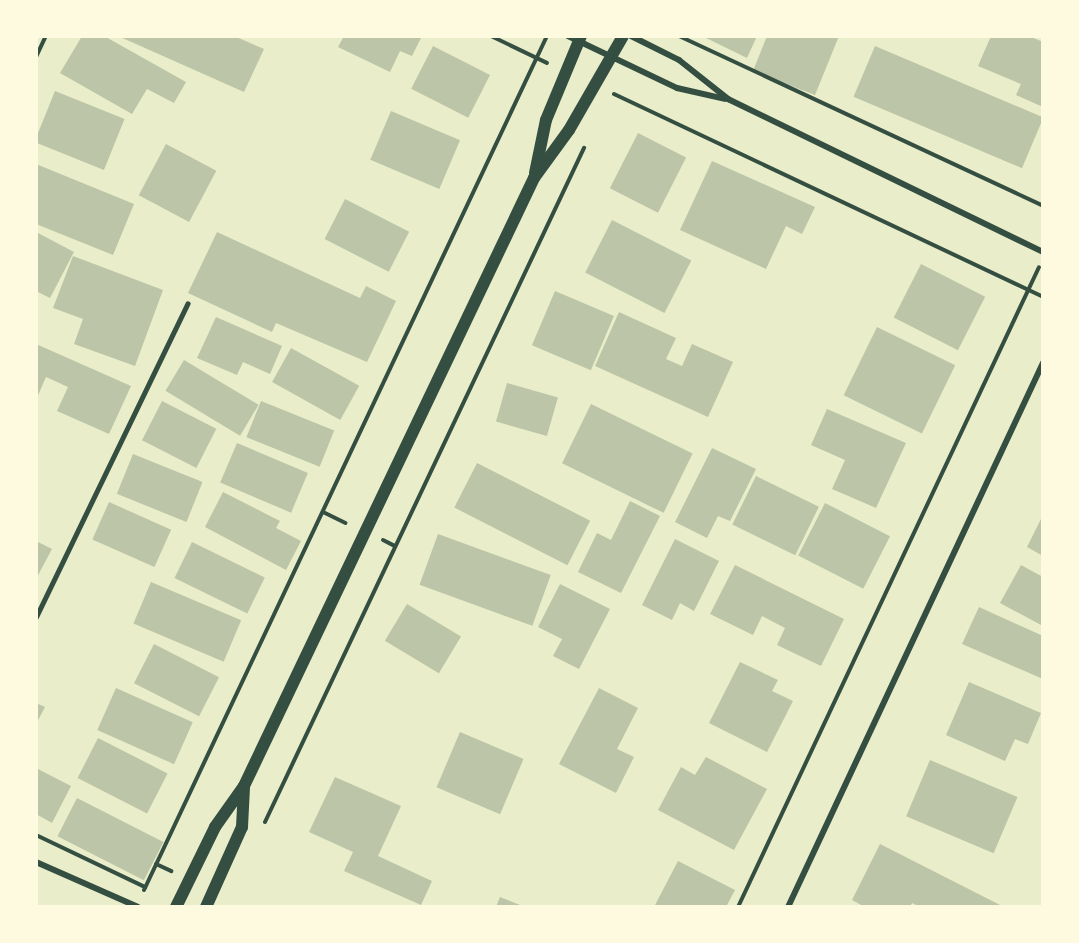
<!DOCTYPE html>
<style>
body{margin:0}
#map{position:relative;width:1079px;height:943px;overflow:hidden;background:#e9edc9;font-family:"Open Sans",sans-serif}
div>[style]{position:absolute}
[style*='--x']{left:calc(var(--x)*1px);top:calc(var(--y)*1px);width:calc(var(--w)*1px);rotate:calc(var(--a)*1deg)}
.building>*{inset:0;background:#bcc5a7;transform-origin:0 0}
.path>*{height:4px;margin:-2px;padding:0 2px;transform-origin:2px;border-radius:2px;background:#344e41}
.service>*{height:4.5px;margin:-2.25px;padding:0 2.25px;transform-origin:2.25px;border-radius:2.25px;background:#344e41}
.minor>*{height:6px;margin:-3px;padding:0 3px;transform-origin:3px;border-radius:3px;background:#344e41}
.secondary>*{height:12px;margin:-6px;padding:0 6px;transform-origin:6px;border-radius:6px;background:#344e41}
span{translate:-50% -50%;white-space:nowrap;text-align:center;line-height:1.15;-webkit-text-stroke:4.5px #fefae0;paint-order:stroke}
.frame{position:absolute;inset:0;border:38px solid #fefae0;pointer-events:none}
</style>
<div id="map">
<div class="building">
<div style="clip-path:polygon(82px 36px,104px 36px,186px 82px,174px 103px,147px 89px,132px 114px,60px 73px)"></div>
<div style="clip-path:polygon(118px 36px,234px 36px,264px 49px,244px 92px)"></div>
<div style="clip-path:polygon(344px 36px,422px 36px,412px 56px,400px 51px,390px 72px,338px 47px)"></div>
<div style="clip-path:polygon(702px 36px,757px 36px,747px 58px)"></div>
<div style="clip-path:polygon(767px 36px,839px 36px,815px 95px,753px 71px)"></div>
<div style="clip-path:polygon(991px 36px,1029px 36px,1043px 42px,1043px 107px,1016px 95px,1021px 84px,978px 66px)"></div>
<div style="left:433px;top:46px;width:64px;height:48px;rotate:27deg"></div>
<div style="left:875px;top:46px;width:183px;height:55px;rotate:23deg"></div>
<div style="left:55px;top:91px;width:75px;height:55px;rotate:22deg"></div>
<div style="left:391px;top:111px;width:75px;height:53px;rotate:23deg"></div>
<div style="left:638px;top:133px;width:54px;height:62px;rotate:27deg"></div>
<div style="left:166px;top:144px;width:57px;height:58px;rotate:28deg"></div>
<div style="clip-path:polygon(712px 161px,815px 207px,802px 234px,786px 226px,766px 269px,680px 230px)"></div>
<div style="clip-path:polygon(36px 164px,134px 204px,113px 255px,36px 224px)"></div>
<div style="left:345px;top:199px;width:72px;height:45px;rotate:27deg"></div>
<div style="left:612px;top:220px;width:89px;height:59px;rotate:27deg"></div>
<div style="clip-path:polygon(36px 232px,74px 252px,50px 298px,36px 291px)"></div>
<div style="clip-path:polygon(217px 232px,360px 298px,366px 286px,396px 301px,367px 362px,276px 323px,272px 332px,188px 293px)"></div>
<div style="clip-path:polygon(73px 256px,163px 290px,135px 366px,74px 344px,83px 319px,53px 308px)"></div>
<div style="left:921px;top:264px;width:72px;height:60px;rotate:27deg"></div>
<div style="left:555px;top:291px;width:64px;height:59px;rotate:23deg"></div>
<div style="clip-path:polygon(619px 312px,676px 338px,666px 359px,682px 366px,692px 344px,733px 362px,708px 417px,595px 366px)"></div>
<div style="clip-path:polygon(216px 317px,282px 346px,270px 374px,243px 362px,237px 375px,197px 358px)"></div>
<div style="left:877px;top:327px;width:87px;height:76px;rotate:26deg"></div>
<div style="clip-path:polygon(36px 344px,131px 386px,109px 434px,57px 411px,68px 387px,46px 377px,36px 400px)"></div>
<div style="left:291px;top:348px;width:78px;height:39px;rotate:29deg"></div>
<div style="left:184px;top:360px;width:87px;height:36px;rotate:31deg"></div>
<div style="left:507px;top:383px;width:53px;height:40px;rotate:16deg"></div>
<div style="left:162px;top:401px;width:61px;height:44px;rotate:27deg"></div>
<div style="left:261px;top:401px;width:79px;height:39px;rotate:22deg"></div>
<div style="left:591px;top:404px;width:113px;height:66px;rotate:26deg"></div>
<div style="clip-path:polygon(827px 409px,906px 443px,876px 508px,832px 489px,845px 460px,811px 445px)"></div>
<div style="left:237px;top:443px;width:77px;height:43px;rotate:23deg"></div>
<div style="clip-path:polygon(712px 448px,756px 469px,730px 521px,718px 516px,707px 538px,675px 522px)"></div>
<div style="left:133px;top:454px;width:75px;height:43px;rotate:22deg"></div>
<div style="left:477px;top:463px;width:127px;height:50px;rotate:27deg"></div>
<div style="left:756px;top:476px;width:70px;height:54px;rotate:26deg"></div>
<div style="clip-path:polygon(223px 492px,280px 521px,276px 528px,301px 541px,286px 570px,205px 527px)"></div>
<div style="clip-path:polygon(630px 501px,660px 516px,621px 593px,578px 572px,597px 533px,611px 540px)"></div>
<div style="left:109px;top:502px;width:68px;height:41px;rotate:24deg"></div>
<div style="left:825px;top:503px;width:73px;height:59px;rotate:27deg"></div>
<div style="clip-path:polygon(1043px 515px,1043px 556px,1027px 547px)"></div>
<div style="left:438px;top:534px;width:120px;height:54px;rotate:20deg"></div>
<div style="clip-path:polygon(675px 539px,719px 561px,694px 611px,680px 603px,672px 620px,642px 605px)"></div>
<div style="clip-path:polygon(36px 541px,52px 549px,36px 579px)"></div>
<div style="left:192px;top:542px;width:81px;height:40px;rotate:26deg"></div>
<div style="clip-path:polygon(735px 565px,844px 619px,821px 666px,777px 645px,785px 628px,762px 616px,753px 635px,710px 614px)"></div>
<div style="clip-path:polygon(1021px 565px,1043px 577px,1043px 626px,1000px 603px)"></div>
<div style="left:151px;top:582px;width:98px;height:45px;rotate:23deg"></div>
<div style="clip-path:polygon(560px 584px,610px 609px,579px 669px,553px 656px,562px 639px,538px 627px)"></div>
<div style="left:407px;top:604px;width:63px;height:43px;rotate:31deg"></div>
<div style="clip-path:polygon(979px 607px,1043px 636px,1043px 679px,962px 644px)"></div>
<div style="left:154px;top:644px;width:73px;height:44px;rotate:27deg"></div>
<div style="clip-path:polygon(740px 662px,778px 680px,772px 691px,793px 701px,767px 752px,709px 723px)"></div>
<div style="clip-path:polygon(969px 682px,1041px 713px,1028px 744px,1015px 739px,1005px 761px,946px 735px)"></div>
<div style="left:116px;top:688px;width:84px;height:46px;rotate:24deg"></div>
<div style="clip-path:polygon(599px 688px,638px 708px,617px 749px,634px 757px,616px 793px,559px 764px)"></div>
<div style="clip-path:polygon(36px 703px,45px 707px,36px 724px)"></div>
<div style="left:460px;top:732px;width:69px;height:60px;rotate:23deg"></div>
<div style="left:98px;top:738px;width:78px;height:45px;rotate:27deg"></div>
<div style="clip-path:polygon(706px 757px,767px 789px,734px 850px,658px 810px,681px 767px,695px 775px)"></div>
<div style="left:930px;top:760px;width:95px;height:61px;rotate:23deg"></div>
<div style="clip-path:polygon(36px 768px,71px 786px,52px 823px,36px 814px)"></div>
<div style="clip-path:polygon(335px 777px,401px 806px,378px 856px,432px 881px,421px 905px,344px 871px,353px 852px,309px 832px)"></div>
<div style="left:77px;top:798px;width:97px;height:43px;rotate:27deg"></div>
<div style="clip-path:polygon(880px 844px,1004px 907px,920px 907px,912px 903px,910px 907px,865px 907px,852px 900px)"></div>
<div style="clip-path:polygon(678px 861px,735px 890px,726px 907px,654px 907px)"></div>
<div style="clip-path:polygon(500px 897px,525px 907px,496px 907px)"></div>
</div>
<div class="path">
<div style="--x:491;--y:36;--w:62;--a:25.7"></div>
<div style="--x:679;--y:36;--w:402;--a:25"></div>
<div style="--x:36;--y:57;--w:23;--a:-65"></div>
<div style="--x:614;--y:94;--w:475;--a:25.3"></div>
<div style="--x:323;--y:512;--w:25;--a:26"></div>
<div style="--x:383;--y:540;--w:13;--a:27"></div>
<div style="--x:265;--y:822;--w:746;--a:-64.67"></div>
<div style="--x:36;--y:835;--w:121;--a:25.5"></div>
<div style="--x:156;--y:864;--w:17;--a:25"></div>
<div style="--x:144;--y:890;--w:944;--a:-64.74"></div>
<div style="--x:738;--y:907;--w:707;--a:-64.81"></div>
</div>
<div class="service">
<div style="--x:36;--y:617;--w:348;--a:-64.2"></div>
</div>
<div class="minor">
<div style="--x:568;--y:36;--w:121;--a:25.5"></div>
<div style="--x:677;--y:88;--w:49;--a:12.9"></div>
<div style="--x:631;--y:36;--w:54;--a:26.6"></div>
<div style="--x:679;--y:60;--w:63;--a:38.5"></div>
<div style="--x:728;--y:99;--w:350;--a:25.9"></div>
<div style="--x:36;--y:862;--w:111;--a:23.8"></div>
<div style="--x:788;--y:907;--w:601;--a:-64.89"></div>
</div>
<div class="secondary">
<div style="--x:535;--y:173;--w:54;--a:-78.3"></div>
<div style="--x:546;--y:120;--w:91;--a:-67.4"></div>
<div style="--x:176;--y:907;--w:89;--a:-64"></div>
<div style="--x:215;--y:827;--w:50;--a:-54.7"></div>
<div style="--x:244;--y:786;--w:674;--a:-64.5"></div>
<div style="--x:534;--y:178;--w:59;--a:-53.9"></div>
<div style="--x:569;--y:130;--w:108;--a:-60.1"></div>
<div style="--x:206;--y:907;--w:88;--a:-65.8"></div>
<div style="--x:242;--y:827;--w:40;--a:-87.1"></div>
</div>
<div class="frame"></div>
</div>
